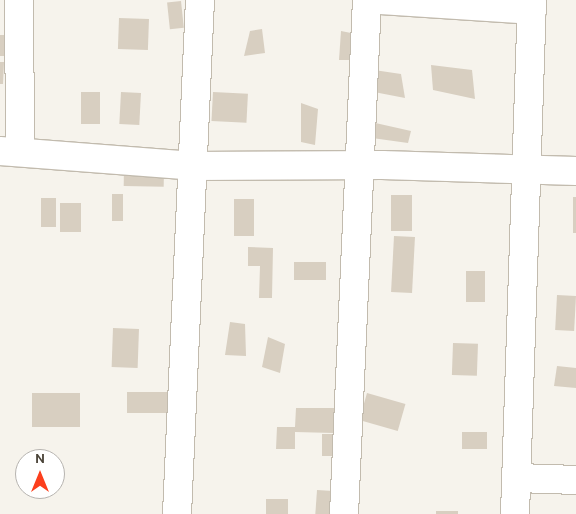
<!DOCTYPE html>
<style>
body{margin:0}
#map{position:relative;width:576px;height:514px;overflow:hidden;background:#f6f3ec;font-family:Overpass,sans-serif}
div>[style]{position:absolute}
[style*='--x']{left:calc(var(--x)*1px);top:calc(var(--y)*1px);width:calc(var(--w)*1px);rotate:calc(var(--a)*1deg)}
.building>*{inset:0;background:#d8cfc1;transform-origin:0 0}
.roads{filter:drop-shadow(1px 0 #c2bbae) drop-shadow(-1px 0 #c2bbae) drop-shadow(0 1px #c2bbae) drop-shadow(0 -1px #c2bbae)}
.minor>*{height:28px;margin:-14px;padding:0 14px;transform-origin:14px;border-radius:14px;background:#fff}
span{translate:-50% -50%;white-space:nowrap;text-align:center;line-height:1.15;-webkit-text-stroke:4px #fff;paint-order:stroke}
.north{position:absolute;left:15px;top:449px;width:50px;height:50px;box-sizing:border-box;background:#fff;border:1px solid #b7b4b0;border-radius:50%;rotate:0deg;font-size:14px;font-weight:700;line-height:20px;text-align:center;color:#4b4439}
.north::after{content:'';display:block;margin:auto;width:18px;height:22px;background:#fc3f1d;clip-path:polygon(50% 0,100% 100%,50% 72%,0 100%)}
</style>
<div id="map">
<div class="building">
<div style="left:181px;top:1px;width:27px;height:14px;rotate:84deg"></div>
<div style="left:119px;top:18px;width:30px;height:31px;rotate:2deg"></div>
<div style="clip-path:polygon(262px 29px,265px 53px,244px 56px,250px 31px)"></div>
<div style="clip-path:polygon(341px 31px,356px 34px,355px 60px,339px 60px)"></div>
<div style="left:0;top:35px;width:6px;height:21px"></div>
<div style="clip-path:polygon(0 62px,4px 62px,3px 84px,0 84px)"></div>
<div style="clip-path:polygon(431px 65px,472px 70px,475px 99px,433px 90px)"></div>
<div style="clip-path:polygon(374px 70px,401px 74px,405px 98px,374px 92px)"></div>
<div style="left:81px;top:92px;width:19px;height:32px"></div>
<div style="left:121px;top:92px;width:20px;height:32px;rotate:3deg"></div>
<div style="left:213px;top:92px;width:35px;height:29px;rotate:3deg"></div>
<div style="clip-path:polygon(301px 103px,318px 109px,315px 145px,301px 142px)"></div>
<div style="clip-path:polygon(371px 122px,411px 131px,408px 143px,372px 138px)"></div>
<div style="left:124px;top:168px;width:40px;height:18px;rotate:1deg"></div>
<div style="left:112px;top:194px;width:11px;height:27px"></div>
<div style="left:391px;top:195px;width:21px;height:36px"></div>
<div style="left:573px;top:197px;width:3px;height:36px"></div>
<div style="left:41px;top:198px;width:15px;height:29px"></div>
<div style="left:234px;top:199px;width:20px;height:37px"></div>
<div style="left:60px;top:203px;width:21px;height:29px"></div>
<div style="left:394px;top:236px;width:21px;height:56px;rotate:3deg"></div>
<div style="clip-path:polygon(248px 247px,273px 248px,272px 298px,259px 298px,260px 266px,248px 266px)"></div>
<div style="left:294px;top:262px;width:32px;height:18px"></div>
<div style="left:466px;top:271px;width:19px;height:31px"></div>
<div style="left:557px;top:295px;width:19px;height:35px;rotate:3deg"></div>
<div style="clip-path:polygon(230px 322px,245px 324px,246px 356px,225px 355px)"></div>
<div style="left:113px;top:328px;width:26px;height:39px;rotate:2deg"></div>
<div style="clip-path:polygon(268px 337px,285px 344px,280px 373px,262px 367px)"></div>
<div style="left:453px;top:343px;width:25px;height:32px;rotate:2deg"></div>
<div style="clip-path:polygon(557px 366px,576px 368px,576px 388px,554px 386px)"></div>
<div style="left:127px;top:392px;width:41px;height:21px"></div>
<div style="left:32px;top:393px;width:48px;height:34px"></div>
<div style="left:367px;top:393px;width:40px;height:28px;rotate:16deg"></div>
<div style="clip-path:polygon(296px 408px,334px 408px,334px 433px,295px 432px,295px 449px,276px 449px,277px 427px,295px 427px)"></div>
<div style="left:462px;top:432px;width:25px;height:17px"></div>
<div style="left:322px;top:434px;width:15px;height:22px"></div>
<div style="left:317px;top:490px;width:16px;height:24px;rotate:4deg"></div>
<div style="left:266px;top:499px;width:22px;height:15px"></div>
<div style="left:436px;top:511px;width:22px;height:3px"></div>
</div>
<div class="roads">
<div class="minor">
<div style="--x:19;--y:0;--w:152;--a:89.6"></div>
<div style="--x:379;--y:0;--w:153;--a:3.7"></div>
<div style="--x:0;--y:151;--w:194;--a:4.4"></div>
<div style="--x:193;--y:166;--w:189;--a:-0.3"></div>
<div style="--x:382;--y:165;--w:194;--a:1.8"></div>
<div style="--x:517;--y:478;--w:59;--a:1.9"></div>
<div style="--x:177;--y:514;--w:515;--a:-87.44"></div>
<div style="--x:344;--y:514;--w:515;--a:-87.44"></div>
<div style="--x:515;--y:514;--w:514;--a:-88.11"></div>
</div>
</div>
<div class="north">N</div>
</div>
